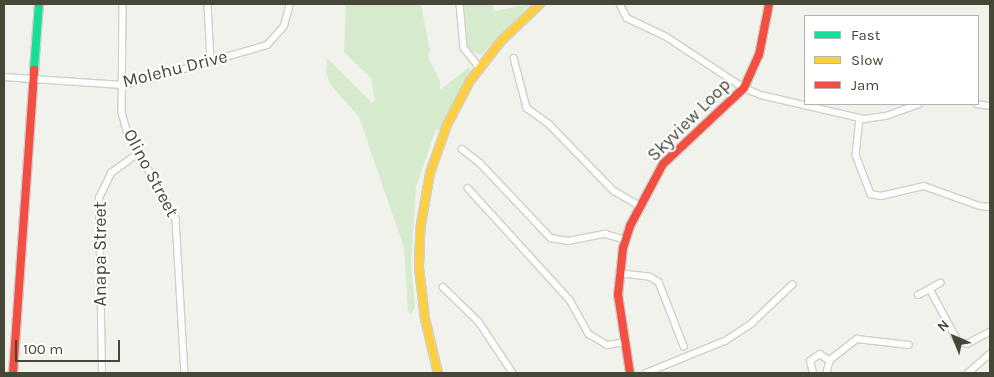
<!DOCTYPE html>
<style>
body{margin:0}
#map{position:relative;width:994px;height:377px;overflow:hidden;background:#f1f2ec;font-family:Karla,sans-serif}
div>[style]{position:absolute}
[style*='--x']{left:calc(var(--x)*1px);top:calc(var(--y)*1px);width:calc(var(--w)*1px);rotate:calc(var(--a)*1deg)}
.green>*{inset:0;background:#d6ebce}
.roads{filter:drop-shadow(1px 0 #cfd0ca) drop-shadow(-1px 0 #cfd0ca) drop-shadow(0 1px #cfd0ca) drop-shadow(0 -1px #cfd0ca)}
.street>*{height:5.5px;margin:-2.75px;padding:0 2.75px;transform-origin:2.75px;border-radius:2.75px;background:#fdfdfc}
.fast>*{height:8px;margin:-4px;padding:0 4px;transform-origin:4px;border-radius:4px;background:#16e098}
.slow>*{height:8px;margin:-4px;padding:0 4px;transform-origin:4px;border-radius:4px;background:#ffcf43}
.jam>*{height:8px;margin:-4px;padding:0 4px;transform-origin:4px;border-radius:4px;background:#f24e42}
span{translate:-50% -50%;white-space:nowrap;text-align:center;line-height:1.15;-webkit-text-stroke:4px #fff;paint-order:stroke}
.street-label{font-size:18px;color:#474738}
.frame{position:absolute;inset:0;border:5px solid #474738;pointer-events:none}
.legend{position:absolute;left:804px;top:15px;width:175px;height:90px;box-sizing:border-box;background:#fff;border:1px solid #b5b5af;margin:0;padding:6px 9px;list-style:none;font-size:15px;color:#474738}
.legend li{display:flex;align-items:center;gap:10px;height:25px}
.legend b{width:25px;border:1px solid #b5b5af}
.north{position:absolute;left:929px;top:312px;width:50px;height:50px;-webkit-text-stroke:4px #fff;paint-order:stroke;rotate:316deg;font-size:14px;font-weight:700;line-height:20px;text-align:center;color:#474738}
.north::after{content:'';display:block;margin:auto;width:18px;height:22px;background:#474738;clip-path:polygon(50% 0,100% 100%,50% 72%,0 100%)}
.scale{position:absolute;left:15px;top:340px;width:105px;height:22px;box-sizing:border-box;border:2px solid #474738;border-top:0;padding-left:6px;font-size:15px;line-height:18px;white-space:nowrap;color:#474738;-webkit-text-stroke:4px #fff;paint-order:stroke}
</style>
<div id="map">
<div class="green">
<div style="clip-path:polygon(346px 4px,421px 4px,430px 52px,427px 55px,440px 81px,440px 90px,469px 67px,471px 70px,439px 130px,436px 129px,416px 187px,411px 264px,415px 307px,411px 314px,408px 311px,404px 248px,359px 117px,330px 84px,326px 72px,327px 58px,372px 103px,375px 100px,371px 78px,344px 52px)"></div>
<div style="clip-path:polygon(460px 4px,492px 4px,494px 11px,530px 4px,481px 55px,464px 48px)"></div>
</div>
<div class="roads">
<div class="street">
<div style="--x:123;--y:4;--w:108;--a:90.5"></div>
<div style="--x:122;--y:112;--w:20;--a:75"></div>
<div style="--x:127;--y:131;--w:101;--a:60.9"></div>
<div style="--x:176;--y:219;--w:154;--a:86.7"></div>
<div style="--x:208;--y:4;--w:58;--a:87"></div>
<div style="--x:460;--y:4;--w:44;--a:84.8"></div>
<div style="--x:464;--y:48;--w:26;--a:51"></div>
<div style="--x:620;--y:4;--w:16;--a:63"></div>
<div style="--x:627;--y:18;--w:44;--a:25.4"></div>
<div style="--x:667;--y:37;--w:92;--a:33.5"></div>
<div style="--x:744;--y:88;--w:18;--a:22"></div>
<div style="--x:761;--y:95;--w:106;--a:13.1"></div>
<div style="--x:864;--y:119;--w:22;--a:-8"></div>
<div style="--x:886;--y:116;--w:35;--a:-20"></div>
<div style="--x:514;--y:58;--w:52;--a:75.4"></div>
<div style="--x:527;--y:108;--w:29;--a:36"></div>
<div style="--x:550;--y:125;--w:92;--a:45.9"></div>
<div style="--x:614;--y:191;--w:28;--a:30"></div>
<div style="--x:4;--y:77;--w:118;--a:3.9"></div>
<div style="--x:122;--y:85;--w:29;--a:-12"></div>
<div style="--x:150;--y:79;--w:122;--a:-16.2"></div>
<div style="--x:267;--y:45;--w:25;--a:-48"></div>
<div style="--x:284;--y:26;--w:23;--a:-75"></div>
<div style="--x:977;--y:104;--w:13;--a:9"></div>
<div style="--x:860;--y:118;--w:37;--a:96"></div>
<div style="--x:856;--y:155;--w:42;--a:69"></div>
<div style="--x:871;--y:194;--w:10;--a:11"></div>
<div style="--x:881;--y:196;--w:44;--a:-13.1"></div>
<div style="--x:924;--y:186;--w:59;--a:19.7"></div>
<div style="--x:980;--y:206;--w:10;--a:6"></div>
<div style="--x:462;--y:149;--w:23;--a:38"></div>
<div style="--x:480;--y:163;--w:103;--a:46.6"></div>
<div style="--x:551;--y:238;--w:17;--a:10"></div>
<div style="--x:568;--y:241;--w:38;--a:-11"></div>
<div style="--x:605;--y:234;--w:22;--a:16"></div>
<div style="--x:468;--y:188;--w:151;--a:47.7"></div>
<div style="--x:570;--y:300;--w:39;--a:61"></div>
<div style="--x:589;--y:334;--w:21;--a:31"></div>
<div style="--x:607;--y:345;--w:18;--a:-9"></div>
<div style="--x:619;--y:273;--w:31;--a:7"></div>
<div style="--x:650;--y:277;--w:10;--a:29"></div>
<div style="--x:659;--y:282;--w:69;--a:68.7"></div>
<div style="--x:941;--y:283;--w:13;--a:151"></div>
<div style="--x:930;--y:289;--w:59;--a:61.7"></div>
<div style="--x:958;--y:341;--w:9;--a:18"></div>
<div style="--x:967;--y:344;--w:26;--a:-28"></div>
<div style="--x:443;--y:287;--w:50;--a:44.2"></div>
<div style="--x:479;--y:322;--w:61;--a:56.3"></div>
<div style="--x:918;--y:295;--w:13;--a:-27"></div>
<div style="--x:830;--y:360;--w:34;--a:-38"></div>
<div style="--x:857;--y:339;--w:52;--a:6.6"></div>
<div style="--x:102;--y:373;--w:175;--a:-91"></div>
<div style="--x:99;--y:198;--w:28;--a:-64"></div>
<div style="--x:111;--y:173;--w:34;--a:-36"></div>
<div style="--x:646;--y:373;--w:85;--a:-22.1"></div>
<div style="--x:725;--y:341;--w:31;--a:-33"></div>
<div style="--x:751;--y:324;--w:57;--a:-43.6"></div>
<div style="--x:813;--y:373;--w:12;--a:-104"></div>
<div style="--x:810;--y:361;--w:12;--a:-35"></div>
<div style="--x:820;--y:354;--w:12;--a:35"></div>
<div style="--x:830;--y:361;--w:12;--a:104"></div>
<div style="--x:968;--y:373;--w:29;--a:-41"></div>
</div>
<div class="fast">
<div style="--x:34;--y:70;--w:66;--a:-85.7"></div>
</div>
<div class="slow">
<div style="--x:438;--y:373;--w:56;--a:-103.5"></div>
<div style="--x:425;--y:319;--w:52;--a:-96.6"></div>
<div style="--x:419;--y:267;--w:37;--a:-88"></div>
<div style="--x:420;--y:230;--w:58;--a:-80"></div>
<div style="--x:430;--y:173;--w:51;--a:-70.5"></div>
<div style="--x:447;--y:125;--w:50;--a:-62.4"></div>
<div style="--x:470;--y:81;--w:51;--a:-52.2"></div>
<div style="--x:501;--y:41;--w:54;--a:-43.5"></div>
</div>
<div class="jam">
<div style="--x:13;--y:373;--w:304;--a:-86"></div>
<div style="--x:630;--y:373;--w:79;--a:-98.7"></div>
<div style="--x:618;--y:295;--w:47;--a:-83.9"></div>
<div style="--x:623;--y:248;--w:23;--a:-72"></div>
<div style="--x:630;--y:226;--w:70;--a:-62"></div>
<div style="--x:663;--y:164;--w:111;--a:-43.2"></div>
<div style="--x:744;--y:88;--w:36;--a:-66"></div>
<div style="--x:759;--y:55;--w:52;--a:-78.9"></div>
</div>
</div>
<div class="street-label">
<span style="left:175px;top:69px;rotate:-14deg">Molehu Drive</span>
<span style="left:689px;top:120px;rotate:-45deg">Skyview Loop</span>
<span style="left:151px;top:173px;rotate:62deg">Olino Street</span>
<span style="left:100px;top:254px;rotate:-90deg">Anapa Street</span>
</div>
<div class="frame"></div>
<ul class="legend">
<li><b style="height:6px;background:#16e098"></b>Fast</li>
<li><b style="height:6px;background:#ffcf43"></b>Slow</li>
<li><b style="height:6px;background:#f24e42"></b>Jam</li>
</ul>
<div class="north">N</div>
<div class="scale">100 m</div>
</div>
